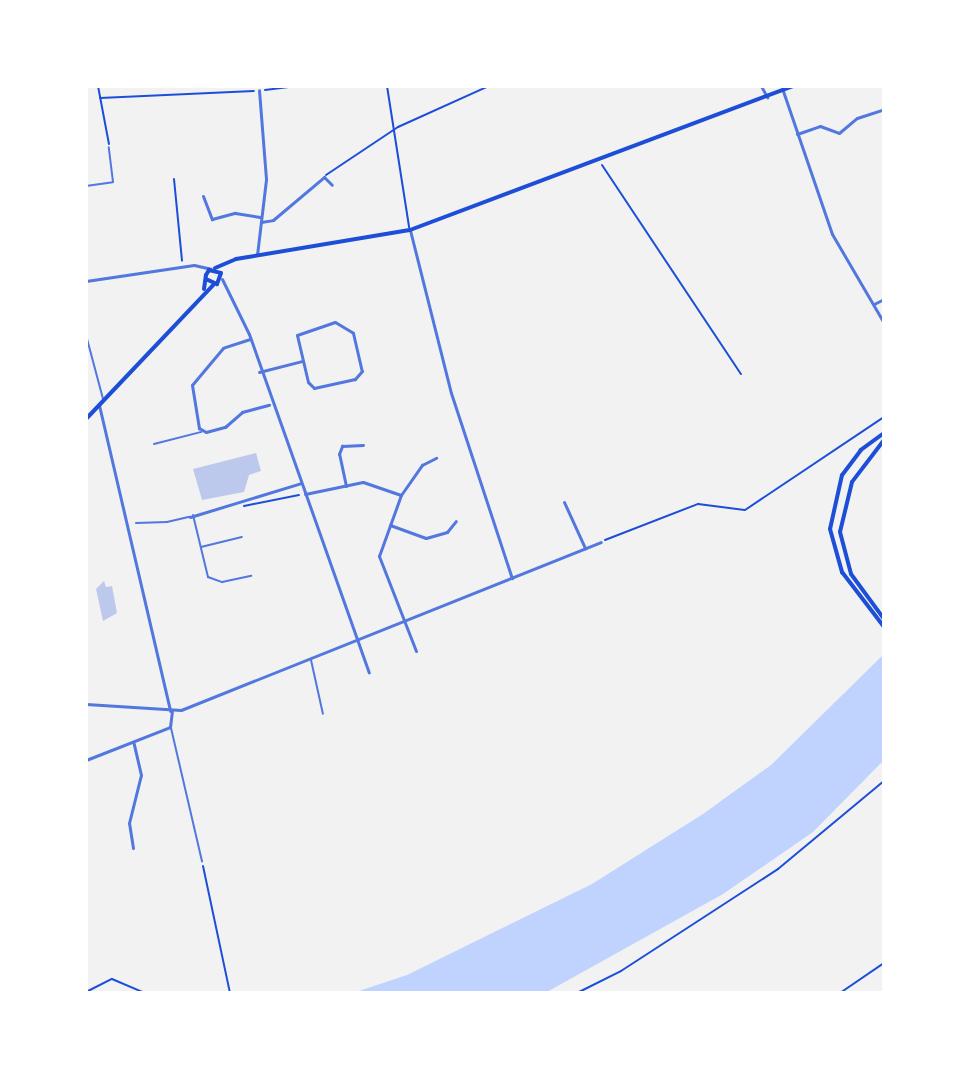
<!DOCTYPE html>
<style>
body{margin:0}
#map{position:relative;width:970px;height:1079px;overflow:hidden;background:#f2f2f2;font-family:Poppins,sans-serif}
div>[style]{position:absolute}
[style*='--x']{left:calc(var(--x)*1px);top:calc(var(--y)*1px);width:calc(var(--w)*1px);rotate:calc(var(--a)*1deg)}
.water>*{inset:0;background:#bfd3fe}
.building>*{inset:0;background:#bdc9ec}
.path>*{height:2px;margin:-1px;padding:0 1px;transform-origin:1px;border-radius:1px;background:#1d4ed8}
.service>*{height:2px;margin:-1px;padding:0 1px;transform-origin:1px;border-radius:1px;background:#5277de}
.pedestrian>*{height:2px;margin:-1px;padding:0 1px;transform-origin:1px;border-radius:1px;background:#5277de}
.minor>*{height:3px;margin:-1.5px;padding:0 1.5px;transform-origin:1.5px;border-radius:1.5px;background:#5277de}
.secondary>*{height:4px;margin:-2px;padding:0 2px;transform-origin:2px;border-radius:2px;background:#1d4ed8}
span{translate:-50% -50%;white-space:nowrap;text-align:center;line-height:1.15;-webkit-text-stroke:8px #fff;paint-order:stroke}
.frame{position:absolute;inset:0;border:88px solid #fff;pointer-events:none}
</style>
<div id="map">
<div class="water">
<div style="clip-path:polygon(884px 654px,884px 760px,813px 832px,723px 894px,545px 993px,353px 993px,407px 975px,592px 884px,703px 814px,771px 765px)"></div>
</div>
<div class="building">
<div style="clip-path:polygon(256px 453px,261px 471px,249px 475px,244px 492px,202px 500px,193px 469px)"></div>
<div style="clip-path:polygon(104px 581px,106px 587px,112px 586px,117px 613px,103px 621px,96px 589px)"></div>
</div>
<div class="path">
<div style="--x:98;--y:86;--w:59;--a:79.3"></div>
<div style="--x:387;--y:86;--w:143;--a:81.1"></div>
<div style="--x:265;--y:90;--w:34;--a:-7"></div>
<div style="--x:100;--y:98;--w:154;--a:-2.6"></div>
<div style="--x:602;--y:165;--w:251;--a:56.4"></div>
<div style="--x:326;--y:175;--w:87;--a:-33.7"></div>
<div style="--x:398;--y:127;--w:100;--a:-24.3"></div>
<div style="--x:174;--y:179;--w:82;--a:84.4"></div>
<div style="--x:244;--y:506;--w:56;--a:-11.3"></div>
<div style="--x:605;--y:540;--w:100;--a:-21.2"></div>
<div style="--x:698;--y:504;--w:47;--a:7.3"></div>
<div style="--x:745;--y:510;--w:167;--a:-33.8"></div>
<div style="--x:203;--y:866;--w:130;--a:78"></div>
<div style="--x:86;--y:992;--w:29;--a:-27"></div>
<div style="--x:112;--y:979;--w:36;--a:23"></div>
<div style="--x:577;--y:993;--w:49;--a:-26.6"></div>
<div style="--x:621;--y:971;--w:187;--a:-33"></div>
<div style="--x:778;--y:869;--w:138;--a:-39.7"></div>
<div style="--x:840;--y:993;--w:53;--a:-34.3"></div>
</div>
<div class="service">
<div style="--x:86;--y:186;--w:27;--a:-8"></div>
<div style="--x:113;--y:182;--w:35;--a:-97"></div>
<div style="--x:154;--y:444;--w:49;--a:-14.3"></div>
<div style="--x:193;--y:515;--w:64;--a:76.4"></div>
<div style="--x:208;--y:577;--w:15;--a:20"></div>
<div style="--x:222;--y:582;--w:30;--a:-12"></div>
<div style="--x:136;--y:523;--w:31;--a:-2"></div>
<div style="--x:201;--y:547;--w:42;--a:-13.7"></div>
<div style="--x:311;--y:660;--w:55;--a:77.5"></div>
<div style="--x:171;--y:728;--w:137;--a:76.9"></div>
</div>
<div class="pedestrian">
<div style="--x:86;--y:335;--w:66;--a:75.1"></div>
<div style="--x:167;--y:522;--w:23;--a:-13"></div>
</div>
<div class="minor">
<div style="--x:761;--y:86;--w:13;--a:61"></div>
<div style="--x:783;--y:91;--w:151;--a:71.1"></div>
<div style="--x:832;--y:234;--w:103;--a:59.7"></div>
<div style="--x:797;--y:134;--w:24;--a:-19"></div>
<div style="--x:820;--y:126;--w:20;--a:20"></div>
<div style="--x:839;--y:133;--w:23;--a:-40"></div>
<div style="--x:857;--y:118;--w:28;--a:-18"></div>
<div style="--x:203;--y:196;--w:25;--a:69"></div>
<div style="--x:212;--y:219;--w:24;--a:-15"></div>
<div style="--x:235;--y:213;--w:25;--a:9"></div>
<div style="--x:261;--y:222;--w:12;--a:-9"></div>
<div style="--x:273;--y:220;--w:67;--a:-40.1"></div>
<div style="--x:324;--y:177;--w:11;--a:45"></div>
<div style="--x:410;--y:230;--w:168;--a:75.9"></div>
<div style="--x:451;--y:393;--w:195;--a:71.8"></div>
<div style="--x:257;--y:255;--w:77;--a:-83.2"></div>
<div style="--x:266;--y:179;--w:89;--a:-94.5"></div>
<div style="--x:222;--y:279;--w:61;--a:63.9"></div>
<div style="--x:249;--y:334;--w:359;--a:70.5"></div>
<div style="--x:86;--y:281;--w:109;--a:-8.4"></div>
<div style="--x:194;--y:265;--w:17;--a:13"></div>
<div style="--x:874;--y:304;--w:11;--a:-27"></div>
<div style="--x:335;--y:322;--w:21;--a:31"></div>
<div style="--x:353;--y:333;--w:39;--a:77"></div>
<div style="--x:362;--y:371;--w:11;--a:131"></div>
<div style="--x:355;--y:379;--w:42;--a:167.6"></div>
<div style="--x:314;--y:388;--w:8;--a:-135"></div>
<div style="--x:308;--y:382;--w:48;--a:-103.2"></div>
<div style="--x:297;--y:335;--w:40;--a:-18.9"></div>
<div style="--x:250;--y:339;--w:28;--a:162"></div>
<div style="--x:223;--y:348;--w:48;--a:130"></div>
<div style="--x:192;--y:385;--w:44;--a:80.8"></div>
<div style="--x:199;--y:428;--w:8;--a:30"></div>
<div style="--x:206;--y:432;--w:20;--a:-15"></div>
<div style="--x:225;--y:427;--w:23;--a:-41"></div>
<div style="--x:242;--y:412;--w:28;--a:-15"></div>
<div style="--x:259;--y:372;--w:44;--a:-14.3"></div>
<div style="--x:99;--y:405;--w:314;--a:76.9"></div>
<div style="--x:346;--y:486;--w:33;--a:-102"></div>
<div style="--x:339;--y:454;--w:9;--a:-69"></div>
<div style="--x:342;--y:446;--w:21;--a:-3"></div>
<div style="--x:305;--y:494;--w:59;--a:-11.7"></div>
<div style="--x:363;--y:482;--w:40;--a:18.9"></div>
<div style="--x:564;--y:502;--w:51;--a:65.5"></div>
<div style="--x:190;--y:517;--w:116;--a:-17"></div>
<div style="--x:390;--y:525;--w:38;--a:20"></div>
<div style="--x:426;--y:538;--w:22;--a:-16"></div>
<div style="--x:447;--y:532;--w:14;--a:-51"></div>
<div style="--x:416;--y:651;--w:102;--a:-111.3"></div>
<div style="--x:379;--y:556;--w:65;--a:-70.2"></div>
<div style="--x:401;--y:495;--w:37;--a:-55"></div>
<div style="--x:422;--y:465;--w:16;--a:-27"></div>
<div style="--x:86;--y:704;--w:95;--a:3.6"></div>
<div style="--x:181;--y:710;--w:452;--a:-21.8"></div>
<div style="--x:86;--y:760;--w:90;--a:-21.4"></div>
<div style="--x:170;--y:727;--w:16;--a:-83"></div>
<div style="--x:133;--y:848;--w:25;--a:-99"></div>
<div style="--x:129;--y:823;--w:49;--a:-76"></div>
<div style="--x:141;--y:775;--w:32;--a:-103"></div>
</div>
<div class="secondary">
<div style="--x:215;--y:268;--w:23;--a:-23"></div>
<div style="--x:236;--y:259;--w:176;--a:-9.5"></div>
<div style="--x:410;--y:230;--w:409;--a:-20.6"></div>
<div style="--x:204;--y:289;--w:14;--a:-82"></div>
<div style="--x:206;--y:275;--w:6;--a:-59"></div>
<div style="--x:209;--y:270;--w:12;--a:14"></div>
<div style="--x:221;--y:273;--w:12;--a:110"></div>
<div style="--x:217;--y:284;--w:12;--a:-156"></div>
<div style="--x:86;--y:419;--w:185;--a:-46.5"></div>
<div style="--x:884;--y:433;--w:29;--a:144"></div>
<div style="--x:861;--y:450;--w:31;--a:127"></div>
<div style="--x:842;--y:475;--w:55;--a:102.5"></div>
<div style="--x:830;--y:529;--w:45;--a:74.4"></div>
<div style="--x:842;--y:572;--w:69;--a:52.6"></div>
<div style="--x:884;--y:440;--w:53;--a:127.3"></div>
<div style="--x:852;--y:482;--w:51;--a:103.5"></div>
<div style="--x:840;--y:532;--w:43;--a:75.3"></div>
<div style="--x:851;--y:574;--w:56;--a:53.7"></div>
</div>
<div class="frame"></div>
</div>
